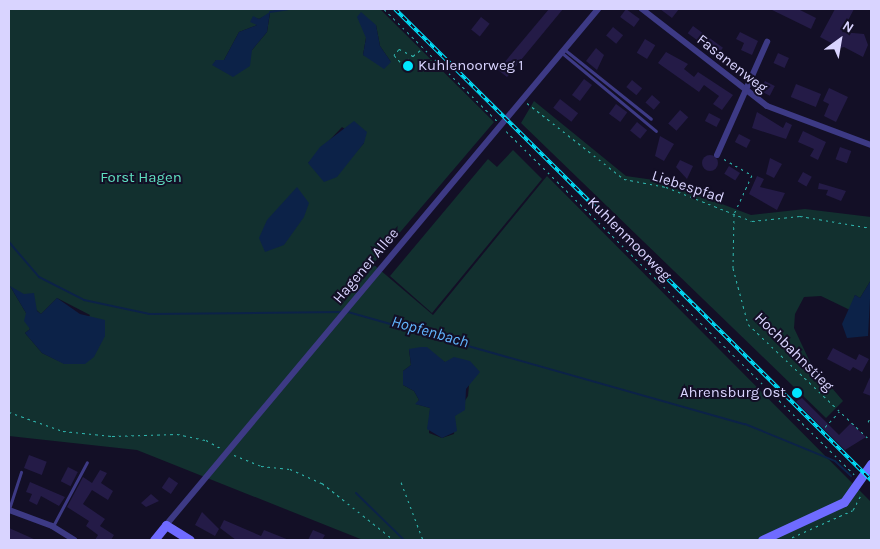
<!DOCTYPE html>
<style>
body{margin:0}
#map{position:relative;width:880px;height:549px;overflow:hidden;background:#130f26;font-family:Karla,sans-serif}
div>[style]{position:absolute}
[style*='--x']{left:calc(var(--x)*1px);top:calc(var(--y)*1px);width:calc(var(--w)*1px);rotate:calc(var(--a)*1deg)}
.green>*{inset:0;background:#12302f}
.water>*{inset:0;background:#0c2248}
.stream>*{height:2px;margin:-1px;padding:0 1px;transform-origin:1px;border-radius:1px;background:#0c2248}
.building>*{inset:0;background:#241b47;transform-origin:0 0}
.round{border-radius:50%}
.path>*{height:1px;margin-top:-0.5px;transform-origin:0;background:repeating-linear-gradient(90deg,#2fb8b0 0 2.5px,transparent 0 6.5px)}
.lane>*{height:3px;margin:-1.5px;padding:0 1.5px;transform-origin:1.5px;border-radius:1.5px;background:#3d3a85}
.street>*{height:6px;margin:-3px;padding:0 3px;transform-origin:3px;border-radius:3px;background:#3d3a85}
.secondary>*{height:9px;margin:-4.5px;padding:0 4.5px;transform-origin:4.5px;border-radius:4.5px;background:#6f6bff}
.rail>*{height:4px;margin-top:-2px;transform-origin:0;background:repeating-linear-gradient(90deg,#130f26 0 5.5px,#00e5ff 0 11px);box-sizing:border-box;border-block:1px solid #00e5ff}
.dots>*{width:14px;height:14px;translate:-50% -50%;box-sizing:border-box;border:2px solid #130f26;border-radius:50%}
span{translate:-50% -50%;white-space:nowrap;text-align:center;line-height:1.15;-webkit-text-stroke:4px #130f26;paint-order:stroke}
.street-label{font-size:15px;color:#d9d4ff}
.poi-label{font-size:15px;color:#d9d4ff}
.left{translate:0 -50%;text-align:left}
.right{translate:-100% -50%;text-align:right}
.park-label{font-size:15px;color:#5fe0c0}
.water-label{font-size:16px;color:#62b6ff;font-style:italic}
.frame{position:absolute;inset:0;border:10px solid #d9d4ff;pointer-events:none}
.north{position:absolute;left:815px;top:15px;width:50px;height:50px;-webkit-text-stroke:4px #130f26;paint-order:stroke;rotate:32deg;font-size:14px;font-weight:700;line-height:20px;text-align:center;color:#d9d4ff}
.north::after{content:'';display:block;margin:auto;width:18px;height:22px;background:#d9d4ff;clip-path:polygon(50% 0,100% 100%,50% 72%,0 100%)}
</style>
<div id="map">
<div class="green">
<div style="clip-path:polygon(evenodd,9px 9px,380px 9px,494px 122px,373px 264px,433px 315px,547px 176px,871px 502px,871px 540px,363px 540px,137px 450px,9px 436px,9px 9px,270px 13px,267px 32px,252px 50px,213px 65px,216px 60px,224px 60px,239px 32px,257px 25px,253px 17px,259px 19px,270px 13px,9px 9px,376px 25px,380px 46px,391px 62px,363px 55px,366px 38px,376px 25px,9px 9px,342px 127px,364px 143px,348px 161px,308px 163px,342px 127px,9px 9px,10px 286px,41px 314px,57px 298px,90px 315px,65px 364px,42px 353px,25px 333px,30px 329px,26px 313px,10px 286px,9px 9px,409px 350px,424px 350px,445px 362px,471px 364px,468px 396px,455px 416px,454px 434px,442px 438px,429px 433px,430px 408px,416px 404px,419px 400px,414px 391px,403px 385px,403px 371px,411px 365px,409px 350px)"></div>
<div style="clip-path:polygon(534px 101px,626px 176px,661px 181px,751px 215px,805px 209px,871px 217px,871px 280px,860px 298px,855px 295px,850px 310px,821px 296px,804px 297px,795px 314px,794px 328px,810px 362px,843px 401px,826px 418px,521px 123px)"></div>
<div style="clip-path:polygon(513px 150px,542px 179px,432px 313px,390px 276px,488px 159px,497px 167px)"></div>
</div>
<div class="water">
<div style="clip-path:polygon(270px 12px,267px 32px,252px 50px,250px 66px,233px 77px,212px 65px,216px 60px,224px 60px,239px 32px,257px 25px,250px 22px,253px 16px,259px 19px)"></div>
<div style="clip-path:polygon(361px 12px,376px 25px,380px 46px,391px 62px,384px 69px,363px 55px,366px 38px,357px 17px)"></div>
<div style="clip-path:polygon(354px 121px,367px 132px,364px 143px,337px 177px,324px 182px,308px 163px,320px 147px)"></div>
<div style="clip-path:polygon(297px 187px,309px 203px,304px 217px,284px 245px,265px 252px,259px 238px,267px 220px)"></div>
<div style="clip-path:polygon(871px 280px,868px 336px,847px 338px,842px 324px,855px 295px,860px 298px)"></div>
<div style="clip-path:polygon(10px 286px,24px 294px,34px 293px,37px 311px,41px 314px,57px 298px,80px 314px,105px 320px,105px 336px,94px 357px,85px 364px,64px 364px,42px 353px,25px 333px,30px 329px,24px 321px,26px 313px)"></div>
<div style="clip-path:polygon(421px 347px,427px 347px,445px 362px,454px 357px,470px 361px,480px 372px,466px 389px,465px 410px,455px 416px,457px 431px,442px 438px,427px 429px,430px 408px,415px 404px,419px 400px,414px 391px,403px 385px,403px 371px,411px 365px,409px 349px)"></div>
</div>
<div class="stream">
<div style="--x:270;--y:12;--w:18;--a:-9"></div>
<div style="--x:9;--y:242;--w:46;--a:49.4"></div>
<div style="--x:39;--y:277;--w:51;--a:27.1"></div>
<div style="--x:84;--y:300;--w:67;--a:12"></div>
<div style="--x:150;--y:314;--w:191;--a:-0.6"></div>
<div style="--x:348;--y:312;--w:412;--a:15.8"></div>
<div style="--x:745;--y:424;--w:97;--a:22.3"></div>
<div style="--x:835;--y:461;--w:22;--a:43"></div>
<div style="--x:356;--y:493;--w:67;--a:44.4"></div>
</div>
<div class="building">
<div style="clip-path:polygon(549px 9px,563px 9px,507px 77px,498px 70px)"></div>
<div style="left:626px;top:9px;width:17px;height:10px;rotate:36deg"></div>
<div style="clip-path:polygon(660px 9px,679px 9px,672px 18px)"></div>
<div style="clip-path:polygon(770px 9px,798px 9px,816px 18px,811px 29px)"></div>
<div style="clip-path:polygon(835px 9px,854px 9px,842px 32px,864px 34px,868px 45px,863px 57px,844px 47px,833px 50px,835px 45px,820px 37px)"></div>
<div style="left:481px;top:17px;width:11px;height:16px;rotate:38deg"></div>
<div style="left:693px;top:26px;width:37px;height:9px;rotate:36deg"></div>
<div style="left:613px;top:27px;width:13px;height:11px;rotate:39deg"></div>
<div style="clip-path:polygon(740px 32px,758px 41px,752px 55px,741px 50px,744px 43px,736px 39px)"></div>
<div style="left:645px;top:39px;width:12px;height:16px;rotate:31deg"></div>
<div style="clip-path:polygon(596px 48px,604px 55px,597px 70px,586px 61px)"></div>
<div style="clip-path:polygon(666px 52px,688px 64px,684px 69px,694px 77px,698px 72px,733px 95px,722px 110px,713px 104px,719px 96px,704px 85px,699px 92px,658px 63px)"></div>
<div style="left:778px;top:53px;width:12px;height:11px;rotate:24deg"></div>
<div style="left:584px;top:79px;width:10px;height:20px;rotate:37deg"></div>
<div style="left:632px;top:80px;width:13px;height:9px;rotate:39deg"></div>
<div style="left:765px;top:81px;width:11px;height:11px;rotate:27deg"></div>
<div style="left:796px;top:84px;width:27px;height:14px;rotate:22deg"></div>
<div style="clip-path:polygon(829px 88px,848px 97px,836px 122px,824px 116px,829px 104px,823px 101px)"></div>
<div style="left:652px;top:95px;width:11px;height:10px;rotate:41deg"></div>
<div style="left:560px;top:99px;width:23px;height:11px;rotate:38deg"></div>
<div style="left:616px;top:104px;width:14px;height:12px;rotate:36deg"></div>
<div style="left:680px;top:110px;width:11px;height:18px;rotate:41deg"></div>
<div style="clip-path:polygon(757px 112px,783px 128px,786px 122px,792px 125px,786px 139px,752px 128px)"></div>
<div style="left:709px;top:113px;width:13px;height:9px;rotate:27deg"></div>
<div style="left:637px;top:122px;width:13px;height:11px;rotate:39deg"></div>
<div style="clip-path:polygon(803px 131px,826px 142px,818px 160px,810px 156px,814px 149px,798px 142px)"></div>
<div style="left:739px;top:134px;width:13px;height:9px;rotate:27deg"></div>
<div style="clip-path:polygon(660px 136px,674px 144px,664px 161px,655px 156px)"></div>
<div style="left:840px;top:147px;width:12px;height:13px;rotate:20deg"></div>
<div class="round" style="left:702px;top:155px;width:16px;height:16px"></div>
<div style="clip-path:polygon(770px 158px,782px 164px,774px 178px,766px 174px)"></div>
<div style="clip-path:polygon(680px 160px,693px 166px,687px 179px,676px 167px)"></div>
<div style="left:729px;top:166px;width:13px;height:9px;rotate:32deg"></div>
<div style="left:803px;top:172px;width:10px;height:11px;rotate:29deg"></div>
<div style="clip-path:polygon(757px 176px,764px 179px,760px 187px,785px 193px,777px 210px,749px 194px)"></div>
<div style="clip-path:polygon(819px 183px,846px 191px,841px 201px,826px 195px,828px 190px,818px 189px)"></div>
<div style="clip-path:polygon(833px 348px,856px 360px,859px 354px,869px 359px,862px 372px,853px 367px,850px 371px,827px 359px)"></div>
<div style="clip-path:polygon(871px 375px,871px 396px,863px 393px)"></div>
<div style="clip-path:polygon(801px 397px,839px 435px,851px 423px,866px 437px,845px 450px,796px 402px)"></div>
<div style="left:29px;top:455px;width:19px;height:14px;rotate:21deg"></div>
<div style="left:68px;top:467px;width:11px;height:16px;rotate:27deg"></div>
<div style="clip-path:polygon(100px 470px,107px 473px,101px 483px,113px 491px,108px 500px,92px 490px,83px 504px,105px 519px,100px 526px,114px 535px,111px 540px,95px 540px,98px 535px,86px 526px,89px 521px,67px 507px,83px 477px,92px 483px)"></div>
<div style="left:169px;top:477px;width:11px;height:13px;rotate:34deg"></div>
<div style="clip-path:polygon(30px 482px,65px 497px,59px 506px,41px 496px,37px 505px,29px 501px,32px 494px,26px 492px)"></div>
<div style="clip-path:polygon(151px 494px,159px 501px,146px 507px,141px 503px)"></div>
<div style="clip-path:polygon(202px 512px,219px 529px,215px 536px,195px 525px)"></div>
<div style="clip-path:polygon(224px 520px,261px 536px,264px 530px,289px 540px,236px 540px,220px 528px)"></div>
<div style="clip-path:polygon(9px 528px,36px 540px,9px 540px)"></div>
<div style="clip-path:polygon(313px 530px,325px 535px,322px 540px,308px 540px)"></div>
</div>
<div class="path">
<div style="--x:384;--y:9;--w:159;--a:44.7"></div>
<div style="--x:413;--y:56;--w:16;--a:-153"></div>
<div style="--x:399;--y:49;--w:8;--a:130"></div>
<div style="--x:394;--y:55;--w:12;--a:48"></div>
<div style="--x:402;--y:64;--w:14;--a:-36"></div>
<div style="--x:413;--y:56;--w:13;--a:-39"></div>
<div style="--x:527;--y:103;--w:123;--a:38.1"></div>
<div style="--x:624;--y:179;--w:43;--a:10.8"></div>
<div style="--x:666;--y:187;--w:92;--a:21.6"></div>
<div style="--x:752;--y:221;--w:48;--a:-5.9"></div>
<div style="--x:800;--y:216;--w:72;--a:9.6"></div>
<div style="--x:506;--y:131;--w:489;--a:44.6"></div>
<div style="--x:724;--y:159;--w:32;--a:30"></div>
<div style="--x:752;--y:175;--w:43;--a:114.8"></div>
<div style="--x:734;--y:214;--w:54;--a:91.1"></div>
<div style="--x:733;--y:268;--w:58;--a:75"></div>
<div style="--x:748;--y:324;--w:170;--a:43.6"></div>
<div style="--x:9;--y:412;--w:57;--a:19.4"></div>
<div style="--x:63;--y:431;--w:49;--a:5.8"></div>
<div style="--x:112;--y:436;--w:65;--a:-1.8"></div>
<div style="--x:177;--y:434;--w:30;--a:12"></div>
<div style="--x:206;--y:440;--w:18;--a:29"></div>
<div style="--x:868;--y:422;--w:7;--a:-63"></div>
<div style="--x:825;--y:427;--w:21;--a:-47"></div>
<div style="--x:234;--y:455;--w:29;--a:22"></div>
<div style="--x:261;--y:466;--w:29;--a:6"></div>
<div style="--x:290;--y:469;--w:35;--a:24"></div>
<div style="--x:322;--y:483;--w:92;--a:38.4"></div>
<div style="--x:401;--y:482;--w:62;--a:69.2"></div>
<div style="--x:447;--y:540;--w:2;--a:0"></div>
<div style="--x:786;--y:540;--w:73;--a:-24.1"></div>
<div style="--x:853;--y:510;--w:19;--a:-62"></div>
</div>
<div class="lane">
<div style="--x:565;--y:50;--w:110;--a:38.7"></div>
<div style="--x:562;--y:53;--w:122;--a:39.7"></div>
<div style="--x:9;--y:509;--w:39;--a:-72"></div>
<div style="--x:53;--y:526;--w:72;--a:-62"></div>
</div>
<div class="street">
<div style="--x:642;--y:9;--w:158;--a:37.8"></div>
<div style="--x:767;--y:106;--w:111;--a:20.6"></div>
<div style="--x:717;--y:155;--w:124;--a:-66.1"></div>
<div style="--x:9;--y:510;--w:46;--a:20.4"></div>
<div style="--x:52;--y:526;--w:26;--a:32"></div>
<div style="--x:166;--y:525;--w:673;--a:-50.06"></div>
</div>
<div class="secondary">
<div style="--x:154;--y:540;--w:19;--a:-51"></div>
<div style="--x:166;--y:525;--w:28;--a:32"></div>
<div style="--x:762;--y:540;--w:90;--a:-24.9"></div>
<div style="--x:844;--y:502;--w:47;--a:-54.6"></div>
</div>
<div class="rail">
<div style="--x:395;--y:9;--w:670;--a:44.7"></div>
</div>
<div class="dots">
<div style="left:408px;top:66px;background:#00e5ff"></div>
<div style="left:797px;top:393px;background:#00e5ff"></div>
</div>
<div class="street-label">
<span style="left:732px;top:64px;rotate:38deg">Fasanenweg</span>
<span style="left:688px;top:187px;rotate:18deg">Liebespfad</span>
<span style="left:629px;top:239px;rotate:45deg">Kuhlenmoorweg</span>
<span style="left:366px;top:266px;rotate:-50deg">Hagener Allee</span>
<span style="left:794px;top:352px;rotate:45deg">Hochbahnstieg</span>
</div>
<div class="poi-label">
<span class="left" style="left:418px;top:66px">Kuhlenoorweg 1</span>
<span class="right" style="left:786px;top:393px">Ahrensburg Ost</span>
</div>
<div class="park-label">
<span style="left:141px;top:178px">Forst Hagen</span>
</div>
<div class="water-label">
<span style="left:430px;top:332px;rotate:16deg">Hopfenbach</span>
</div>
<div class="frame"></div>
<div class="north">N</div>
</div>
